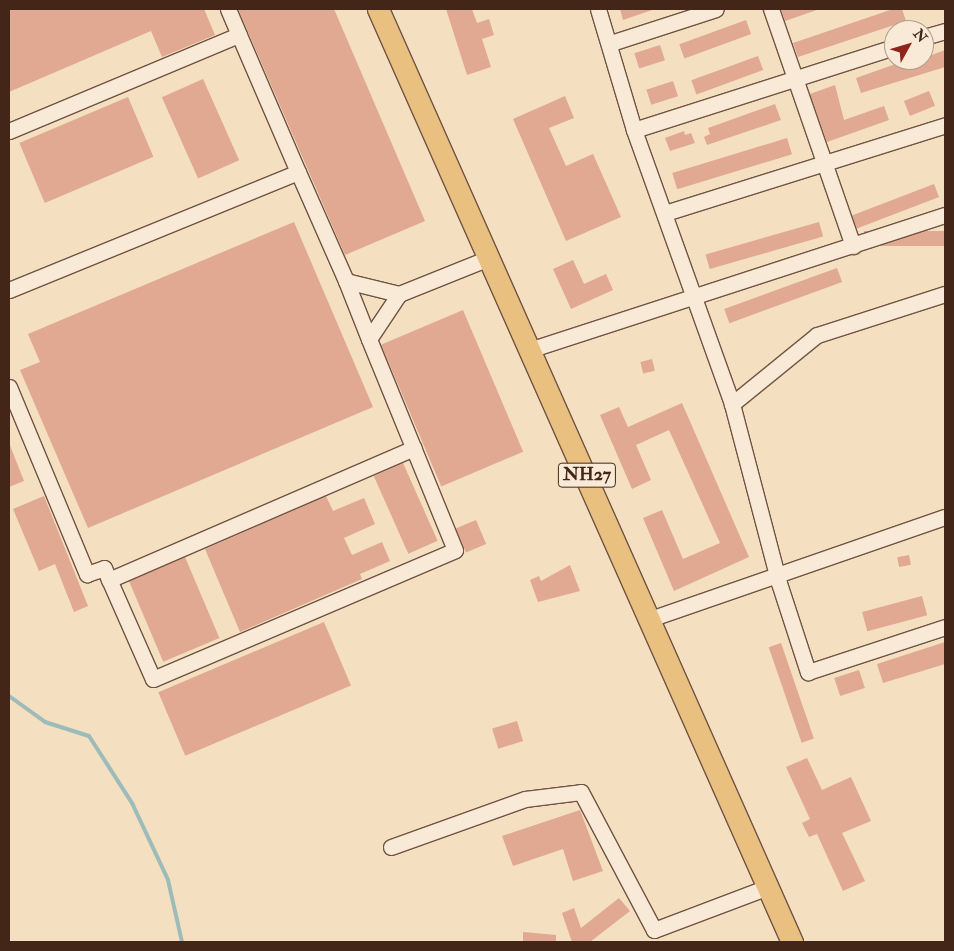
<!DOCTYPE html>
<style>
body{margin:0}
#map{position:relative;width:954px;height:951px;overflow:hidden;background:#f4dfc0;font-family:"IM FELL Double Pica",serif}
div>[style]{position:absolute}
[style*='--x']{left:calc(var(--x)*1px);top:calc(var(--y)*1px);width:calc(var(--w)*1px);rotate:calc(var(--a)*1deg)}
.stream>*{height:4px;margin:-2px;padding:0 2px;transform-origin:2px;border-radius:2px;background:#9dbcb9}
.building>*{inset:0;background:#e1a892;transform-origin:0 0}
.roads{filter:drop-shadow(1px 0 #705443) drop-shadow(-1px 0 #705443) drop-shadow(0 1px #705443) drop-shadow(0 -1px #705443)}
.minor>*{height:15px;margin:-7.5px;padding:0 7.5px;transform-origin:7.5px;border-radius:7.5px;background:#f8ead6}
.highway>*{height:21px;margin:-10.5px;padding:0 10.5px;transform-origin:10.5px;border-radius:10.5px;background:#eac080}
span{translate:-50% -50%;white-space:nowrap;text-align:center;line-height:1.15;-webkit-text-stroke:4.5px #f8ead6;paint-order:stroke}
.shield-label span{padding:1px 4px;background:#f8ead6;border:1px solid;border-radius:4px;-webkit-text-stroke-width:0}
.shield-label{font-size:18px;color:#442619;font-weight:700}
.frame{position:absolute;inset:0;border:10px solid #442619;pointer-events:none}
.north{position:absolute;left:884px;top:20px;width:50px;height:50px;box-sizing:border-box;background:#f8ead6;border:1px solid #b09c8a;border-radius:50%;rotate:51deg;font-size:14px;font-weight:700;line-height:20px;text-align:center;color:#442619}
.north::after{content:'';display:block;margin:auto;width:18px;height:22px;background:#8f2418;clip-path:polygon(50% 0,100% 100%,50% 72%,0 100%)}
</style>
<div id="map">
<div class="stream">
<div style="--x:9;--y:696;--w:44;--a:35.8"></div>
<div style="--x:45;--y:722;--w:46;--a:17.7"></div>
<div style="--x:89;--y:736;--w:80;--a:57.3"></div>
<div style="--x:132;--y:803;--w:85;--a:64.9"></div>
<div style="--x:168;--y:880;--w:64;--a:77.3"></div>
</div>
<div class="building">
<div style="clip-path:polygon(9px 9px,204px 9px,215px 35px,162px 57px,151px 31px,9px 92px)"></div>
<div style="clip-path:polygon(238px 9px,334px 9px,425px 221px,345px 255px)"></div>
<div style="clip-path:polygon(446px 9px,472px 9px,477px 23px,489px 19px,494px 35px,482px 39px,491px 67px,467px 75px)"></div>
<div style="clip-path:polygon(620px 9px,652px 9px,652px 10px,623px 20px)"></div>
<div style="clip-path:polygon(781px 9px,816px 9px,817px 10px,785px 21px)"></div>
<div style="clip-path:polygon(893px 9px,902px 9px,906px 21px,798px 57px,793px 43px)"></div>
<div style="left:746px;top:20px;width:15px;height:71px;rotate:70deg"></div>
<div style="left:660px;top:45px;width:16px;height:27px;rotate:72deg"></div>
<div style="clip-path:polygon(945px 50px,945px 67px,861px 93px,856px 78px,907px 60px,930px 60px,929px 56px)"></div>
<div style="left:758px;top:56px;width:15px;height:71px;rotate:70deg"></div>
<div style="left:203px;top:79px;width:89px;height:45px;rotate:66deg"></div>
<div style="left:673px;top:81px;width:16px;height:28px;rotate:72deg"></div>
<div style="clip-path:polygon(835px 85px,844px 120px,884px 106px,889px 120px,827px 142px,810px 94px)"></div>
<div style="left:929px;top:91px;width:16px;height:27px;rotate:68deg"></div>
<div style="clip-path:polygon(565px 96px,574px 118px,549px 128px,566px 166px,593px 154px,621px 217px,566px 241px,513px 119px)"></div>
<div style="left:128px;top:97px;width:65px;height:118px;rotate:67deg"></div>
<div style="clip-path:polygon(775px 104px,781px 120px,707px 145px,704px 137px,710px 134px,708px 128px)"></div>
<div style="clip-path:polygon(684px 131px,685px 135px,691px 133px,695px 143px,670px 151px,665px 138px)"></div>
<div style="left:787px;top:138px;width:17px;height:120px;rotate:73deg"></div>
<div style="left:934px;top:184px;width:14px;height:88px;rotate:69deg"></div>
<div style="clip-path:polygon(294px 222px,373px 407px,88px 528px,20px 370px,40px 362px,28px 334px)"></div>
<div style="left:819px;top:222px;width:15px;height:118px;rotate:74deg"></div>
<div style="left:945px;top:231px;width:15px;height:81px;rotate:90deg"></div>
<div style="clip-path:polygon(573px 260px,584px 284px,606px 274px,613px 290px,571px 309px,553px 269px)"></div>
<div style="left:837px;top:268px;width:15px;height:120px;rotate:70deg"></div>
<div style="left:463px;top:310px;width:154px;height:89px;rotate:67deg"></div>
<div style="left:652px;top:359px;width:12px;height:12px;rotate:76deg"></div>
<div style="clip-path:polygon(682px 403px,749px 557px,674px 591px,643px 518px,662px 510px,683px 559px,720px 543px,669px 430px,636px 445px,651px 480px,632px 489px,600px 415px,619px 407px,628px 427px)"></div>
<div style="clip-path:polygon(9px 443px,24px 481px,9px 487px)"></div>
<div style="left:403px;top:463px;width:85px;height:32px;rotate:66deg"></div>
<div style="clip-path:polygon(44px 496px,88px 606px,74px 612px,55px 564px,39px 571px,13px 509px)"></div>
<div style="clip-path:polygon(326px 496px,333px 511px,364px 498px,375px 524px,344px 538px,352px 555px,382px 542px,390px 561px,360px 574px,362px 579px,240px 632px,205px 549px)"></div>
<div style="left:476px;top:520px;width:26px;height:22px;rotate:67deg"></div>
<div style="left:909px;top:555px;width:10px;height:12px;rotate:79deg"></div>
<div style="left:185px;top:557px;width:88px;height:61px;rotate:67deg"></div>
<div style="clip-path:polygon(570px 565px,580px 591px,538px 602px,530px 580px,539px 576px,541px 581px)"></div>
<div style="left:922px;top:596px;width:20px;height:62px;rotate:75deg"></div>
<div style="left:324px;top:622px;width:69px;height:180px;rotate:67deg"></div>
<div style="clip-path:polygon(945px 642px,945px 664px,883px 683px,877px 664px)"></div>
<div style="left:781px;top:643px;width:101px;height:13px;rotate:71deg"></div>
<div style="left:859px;top:670px;width:19px;height:26px;rotate:72deg"></div>
<div style="left:517px;top:721px;width:21px;height:26px;rotate:73deg"></div>
<div style="clip-path:polygon(807px 758px,822px 790px,851px 777px,871px 821px,842px 833px,865px 881px,843px 891px,817px 834px,809px 837px,802px 823px,810px 819px,786px 767px)"></div>
<div style="clip-path:polygon(580px 810px,603px 871px,573px 881px,563px 849px,513px 866px,502px 836px)"></div>
<div style="clip-path:polygon(619px 898px,630px 911px,590px 942px,572px 942px,562px 913px,574px 908px,581px 928px)"></div>
<div style="clip-path:polygon(523px 932px,556px 935px,556px 942px,523px 942px)"></div>
</div>
<div class="roads">
<div class="minor">
<div style="--x:228;--y:9;--w:28;--a:67"></div>
<div style="--x:598;--y:9;--w:126;--a:73.4"></div>
<div style="--x:634;--y:130;--w:291;--a:70.3"></div>
<div style="--x:732;--y:404;--w:185;--a:75.3"></div>
<div style="--x:779;--y:583;--w:94;--a:72"></div>
<div style="--x:808;--y:672;--w:144;--a:-18.2"></div>
<div style="--x:771;--y:9;--w:251;--a:70.9"></div>
<div style="--x:924;--y:37;--w:22;--a:-16"></div>
<div style="--x:611;--y:43;--w:110;--a:-17.9"></div>
<div style="--x:634;--y:130;--w:273;--a:-17.7"></div>
<div style="--x:9;--y:131;--w:249;--a:-22.7"></div>
<div style="--x:239;--y:35;--w:149;--a:66.7"></div>
<div style="--x:665;--y:213;--w:294;--a:-17.4"></div>
<div style="--x:346;--y:281;--w:62;--a:68.4"></div>
<div style="--x:9;--y:290;--w:312;--a:-22.2"></div>
<div style="--x:298;--y:172;--w:119;--a:66.2"></div>
<div style="--x:346;--y:281;--w:55;--a:13.8"></div>
<div style="--x:532;--y:349;--w:434;--a:-18"></div>
<div style="--x:9;--y:387;--w:203;--a:67.4"></div>
<div style="--x:87;--y:574;--w:18;--a:-19"></div>
<div style="--x:104;--y:568;--w:121;--a:66.2"></div>
<div style="--x:153;--y:679;--w:328;--a:-23.1"></div>
<div style="--x:455;--y:550;--w:228;--a:-112.2"></div>
<div style="--x:369;--y:339;--w:54;--a:-56.3"></div>
<div style="--x:399;--y:294;--w:94;--a:-21.9"></div>
<div style="--x:732;--y:404;--w:109;--a:-39.1"></div>
<div style="--x:817;--y:335;--w:134;--a:-17.8"></div>
<div style="--x:109;--y:580;--w:332;--a:-23.4"></div>
<div style="--x:650;--y:619;--w:312;--a:-19.1"></div>
<div style="--x:391;--y:847;--w:142;--a:-19.7"></div>
<div style="--x:525;--y:799;--w:56;--a:-7.1"></div>
<div style="--x:581;--y:792;--w:156;--a:62.1"></div>
<div style="--x:654;--y:930;--w:122;--a:-20.7"></div>
</div>
<div class="highway">
<div style="--x:378;--y:9;--w:1021;--a:66.07"></div>
</div>
</div>
<div class="shield-label">
<span style="left:587px;top:475px">NH27</span>
</div>
<div class="frame"></div>
<div class="north">N</div>
</div>
